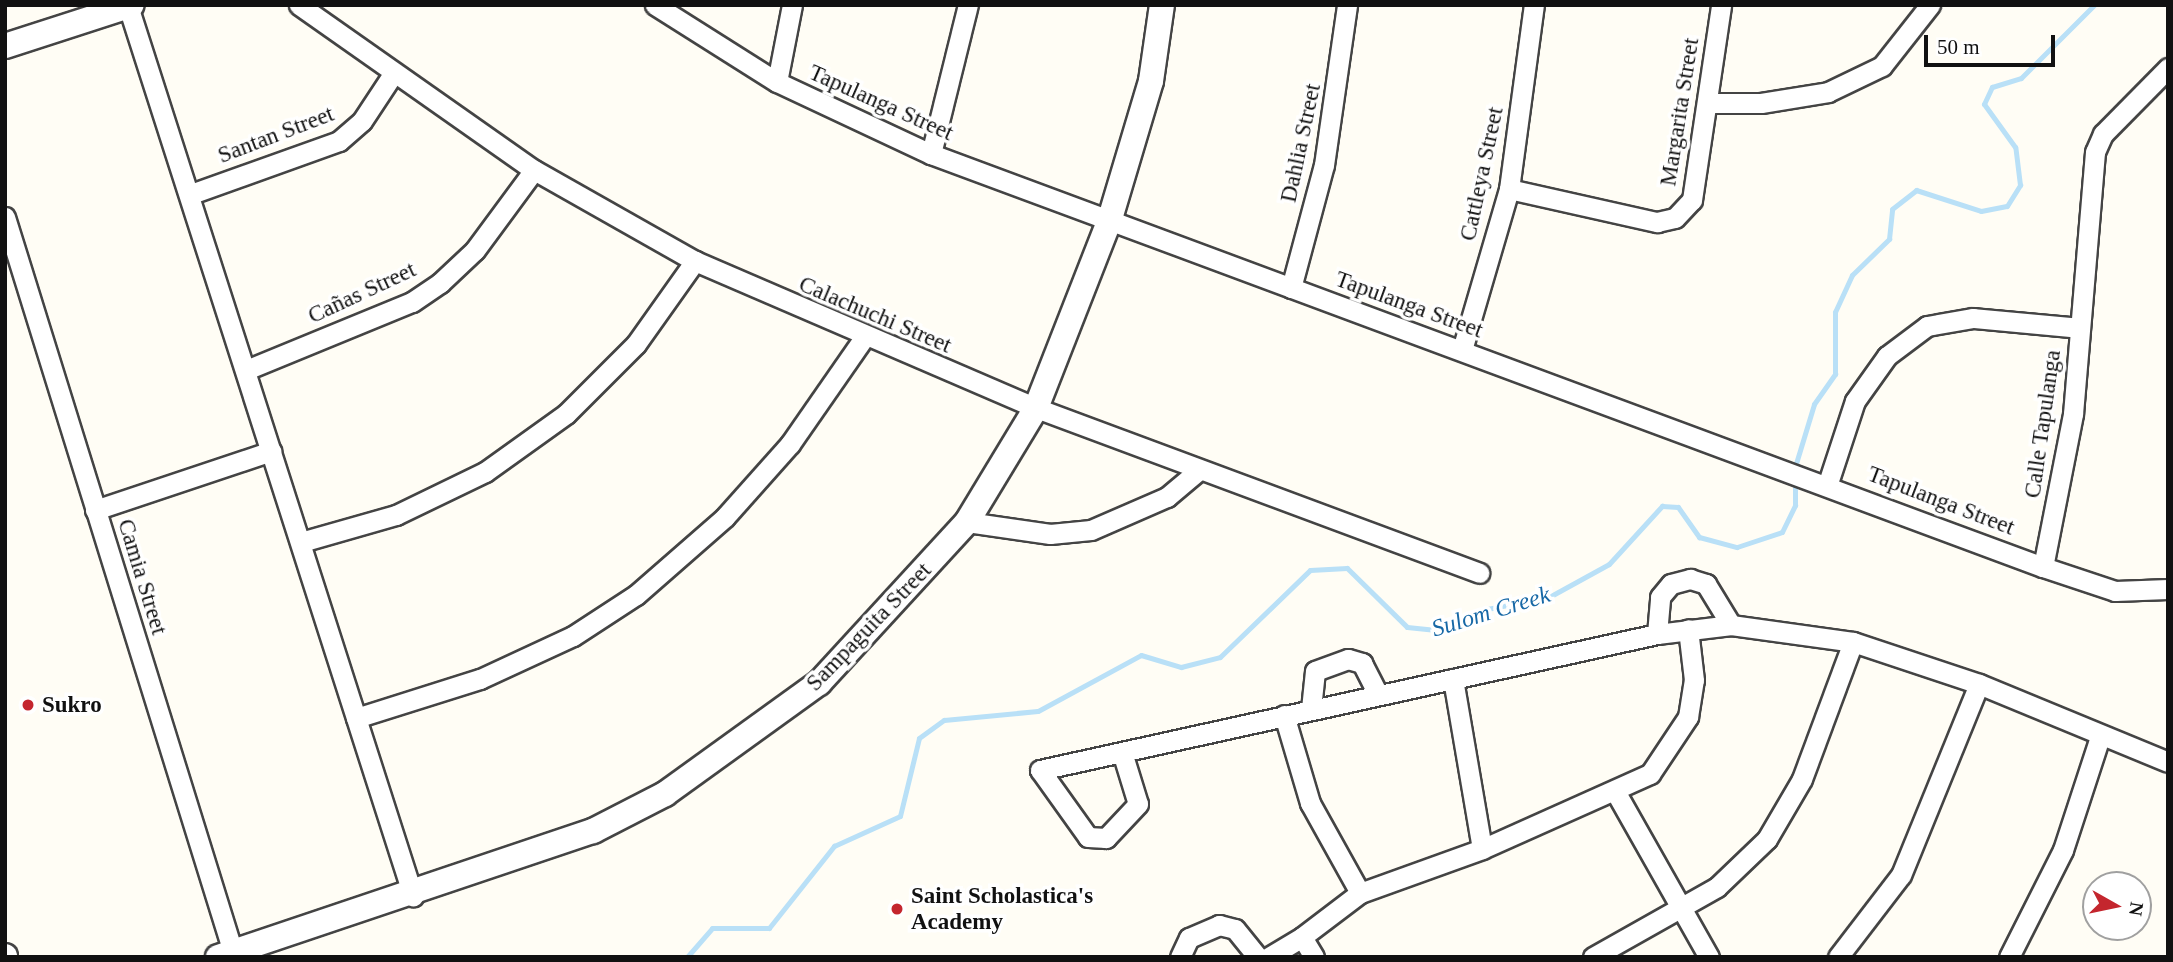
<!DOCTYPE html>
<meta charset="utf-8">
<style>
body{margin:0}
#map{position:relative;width:2173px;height:962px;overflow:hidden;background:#fffdf5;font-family:Georgia,serif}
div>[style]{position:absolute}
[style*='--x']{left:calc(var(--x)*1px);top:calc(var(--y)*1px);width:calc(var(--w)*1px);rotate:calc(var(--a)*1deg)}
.stream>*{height:5px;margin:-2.5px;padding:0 2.5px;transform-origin:2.5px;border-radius:2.5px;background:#b9e0f7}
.roads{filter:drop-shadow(2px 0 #444) drop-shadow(-2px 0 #444) drop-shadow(0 2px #444) drop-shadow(0 -2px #444)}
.minor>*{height:19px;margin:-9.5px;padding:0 9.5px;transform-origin:9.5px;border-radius:9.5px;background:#fff}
.tertiary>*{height:24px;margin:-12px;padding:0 12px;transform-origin:12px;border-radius:12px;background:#fff}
.dots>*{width:19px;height:19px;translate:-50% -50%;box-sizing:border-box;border:4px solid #fff;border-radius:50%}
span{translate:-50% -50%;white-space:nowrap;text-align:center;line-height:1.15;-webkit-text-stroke:7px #fff;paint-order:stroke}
.street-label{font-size:23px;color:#111}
.poi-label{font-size:23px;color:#111;font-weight:700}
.left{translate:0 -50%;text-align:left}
.water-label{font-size:24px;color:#1768a6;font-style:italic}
.frame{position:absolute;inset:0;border:7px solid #111;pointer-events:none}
.north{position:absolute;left:2082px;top:871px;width:70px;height:70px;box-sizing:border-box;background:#fff;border:2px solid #a0a0a0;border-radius:50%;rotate:99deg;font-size:19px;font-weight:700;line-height:28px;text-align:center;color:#111}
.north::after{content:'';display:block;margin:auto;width:24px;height:32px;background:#c4262e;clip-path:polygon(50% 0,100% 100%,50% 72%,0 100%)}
.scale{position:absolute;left:1924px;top:35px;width:131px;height:32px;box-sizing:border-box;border:4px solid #111;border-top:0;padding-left:9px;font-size:21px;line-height:24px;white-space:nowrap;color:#111;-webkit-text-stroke:5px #fff;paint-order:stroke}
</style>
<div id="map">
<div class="stream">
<div style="--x:1794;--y:470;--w:69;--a:-73.1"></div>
<div style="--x:1814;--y:404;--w:37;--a:-55"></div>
<div style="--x:1835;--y:374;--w:62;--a:-90"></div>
<div style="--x:1835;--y:312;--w:41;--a:-65.3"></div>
<div style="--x:1852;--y:275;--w:52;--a:-44.2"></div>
<div style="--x:1889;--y:239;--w:30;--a:-84"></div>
<div style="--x:1892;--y:209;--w:31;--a:-38"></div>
<div style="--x:1916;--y:190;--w:68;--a:17.9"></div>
<div style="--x:1981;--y:211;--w:26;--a:-11"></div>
<div style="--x:2007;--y:206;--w:25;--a:-58"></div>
<div style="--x:2020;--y:185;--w:38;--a:-97"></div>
<div style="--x:2015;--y:147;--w:53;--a:-125.8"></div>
<div style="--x:1984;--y:104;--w:19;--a:-65"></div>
<div style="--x:1992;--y:87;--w:30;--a:-17"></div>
<div style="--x:2021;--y:78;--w:103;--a:-45"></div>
<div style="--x:687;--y:957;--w:38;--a:-49"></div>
<div style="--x:712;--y:928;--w:57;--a:0"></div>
<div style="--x:769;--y:928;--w:105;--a:-51.6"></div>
<div style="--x:834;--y:846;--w:72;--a:-24.4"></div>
<div style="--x:900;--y:816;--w:80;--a:-76.3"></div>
<div style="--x:919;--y:738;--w:31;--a:-36"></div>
<div style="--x:944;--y:720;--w:94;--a:-5.5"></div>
<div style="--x:1038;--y:711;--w:117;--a:-28.5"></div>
<div style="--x:1141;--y:655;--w:42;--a:16.7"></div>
<div style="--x:1181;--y:667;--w:40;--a:-14.4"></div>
<div style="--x:1220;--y:657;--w:125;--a:-44"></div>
<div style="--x:1310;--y:570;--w:37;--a:-3"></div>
<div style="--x:1347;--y:568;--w:84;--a:44.5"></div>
<div style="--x:1407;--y:627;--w:39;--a:6"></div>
<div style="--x:1446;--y:631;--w:42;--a:-30.3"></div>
<div style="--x:1482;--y:610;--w:68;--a:-11"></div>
<div style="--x:1549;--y:597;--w:68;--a:-28.8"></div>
<div style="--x:1609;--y:564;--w:79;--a:-47.6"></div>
<div style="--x:1662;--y:506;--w:16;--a:4"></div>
<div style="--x:1678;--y:507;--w:37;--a:55"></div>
<div style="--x:1699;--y:537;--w:39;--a:15"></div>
<div style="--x:1737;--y:547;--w:47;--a:-18.4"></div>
<div style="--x:1782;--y:532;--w:30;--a:-64"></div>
<div style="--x:1795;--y:505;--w:25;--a:-90"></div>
</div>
<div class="roads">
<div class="minor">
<div style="--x:299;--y:5;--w:287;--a:35.1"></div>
<div style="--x:534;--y:170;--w:185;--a:29.5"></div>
<div style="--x:695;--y:261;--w:371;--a:23.3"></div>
<div style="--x:1036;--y:408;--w:473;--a:20.4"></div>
<div style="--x:655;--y:5;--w:144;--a:32.3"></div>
<div style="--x:777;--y:82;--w:170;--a:25.1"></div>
<div style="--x:931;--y:154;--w:1186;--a:20.38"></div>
<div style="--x:2043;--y:567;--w:76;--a:18.4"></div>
<div style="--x:2115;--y:591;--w:53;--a:-2.2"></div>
<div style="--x:128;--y:6;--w:935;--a:72.24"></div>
<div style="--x:777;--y:82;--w:78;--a:-79"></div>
<div style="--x:1711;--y:103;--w:50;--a:0"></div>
<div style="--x:1761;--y:103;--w:68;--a:-9.3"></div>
<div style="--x:1828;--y:92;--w:60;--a:-25.7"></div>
<div style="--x:1882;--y:66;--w:78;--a:-51.8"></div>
<div style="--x:931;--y:154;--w:154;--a:-76.1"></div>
<div style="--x:1509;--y:189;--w:152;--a:12.6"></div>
<div style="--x:1657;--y:222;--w:18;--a:-13"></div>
<div style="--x:1675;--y:218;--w:25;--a:-47"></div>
<div style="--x:1692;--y:200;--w:197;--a:-81.5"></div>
<div style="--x:191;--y:194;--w:157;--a:-19.7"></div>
<div style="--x:339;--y:141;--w:30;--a:-41"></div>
<div style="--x:362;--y:121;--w:56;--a:-56.6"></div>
<div style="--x:5;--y:217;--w:770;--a:72.77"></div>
<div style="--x:1291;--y:288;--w:127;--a:-75"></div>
<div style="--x:1324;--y:165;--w:162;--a:-81.8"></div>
<div style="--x:1462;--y:350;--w:168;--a:-73.7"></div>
<div style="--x:1509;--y:189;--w:186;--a:-82.3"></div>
<div style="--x:246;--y:370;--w:179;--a:-22.3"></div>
<div style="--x:412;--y:302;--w:34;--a:-34"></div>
<div style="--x:440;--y:283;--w:48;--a:-43.3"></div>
<div style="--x:475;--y:250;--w:99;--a:-53.6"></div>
<div style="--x:1828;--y:483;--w:86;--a:-71.8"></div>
<div style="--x:1855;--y:401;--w:55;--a:-54.6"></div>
<div style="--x:1887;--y:356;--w:50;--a:-36.9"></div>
<div style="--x:1927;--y:326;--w:47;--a:-9.9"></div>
<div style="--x:1973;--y:318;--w:107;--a:5.3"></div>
<div style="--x:95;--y:510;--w:186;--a:-18.5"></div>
<div style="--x:967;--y:522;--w:84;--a:8.2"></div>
<div style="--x:1050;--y:534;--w:41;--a:-5.6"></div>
<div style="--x:1091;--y:530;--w:83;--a:-23.5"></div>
<div style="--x:1167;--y:497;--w:42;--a:-40.2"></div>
<div style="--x:301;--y:542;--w:99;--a:-15.9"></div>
<div style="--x:396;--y:515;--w:99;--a:-25.8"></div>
<div style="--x:485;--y:472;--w:100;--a:-35.6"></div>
<div style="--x:566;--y:414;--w:99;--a:-45"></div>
<div style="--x:636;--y:344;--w:102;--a:-54.6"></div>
<div style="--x:2043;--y:567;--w:156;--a:-78.9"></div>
<div style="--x:2073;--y:414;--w:263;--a:-85.2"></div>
<div style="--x:2095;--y:152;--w:20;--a:-66"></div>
<div style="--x:2103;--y:134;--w:93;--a:-45.4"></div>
<div style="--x:1657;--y:634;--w:37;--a:-85"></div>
<div style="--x:1660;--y:597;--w:17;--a:-50"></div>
<div style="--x:1671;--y:584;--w:20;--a:-15"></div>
<div style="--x:1690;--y:579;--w:17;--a:17"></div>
<div style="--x:1706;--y:584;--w:48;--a:58.6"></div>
<div style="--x:1453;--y:679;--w:172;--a:80.3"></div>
<div style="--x:1311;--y:709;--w:38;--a:-84"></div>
<div style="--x:1315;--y:671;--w:35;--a:-20"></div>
<div style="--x:1348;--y:659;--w:15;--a:16"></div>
<div style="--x:1362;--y:663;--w:35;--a:63"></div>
<div style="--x:1284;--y:715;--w:92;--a:73.5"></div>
<div style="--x:1310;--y:803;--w:103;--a:60.9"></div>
<div style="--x:356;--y:718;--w:130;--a:-17.5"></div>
<div style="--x:480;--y:679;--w:102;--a:-24.8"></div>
<div style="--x:573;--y:636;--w:75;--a:-33.1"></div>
<div style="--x:636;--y:595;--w:118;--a:-41.2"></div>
<div style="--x:725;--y:517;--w:98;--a:-48.3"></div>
<div style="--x:790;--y:444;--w:128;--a:-55.2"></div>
<div style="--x:1122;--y:752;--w:54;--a:72.9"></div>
<div style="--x:1138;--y:804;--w:47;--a:133.3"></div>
<div style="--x:1106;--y:838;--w:18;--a:-177"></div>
<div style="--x:1088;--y:837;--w:82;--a:-125.6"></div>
<div style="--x:1040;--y:770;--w:632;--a:-12.43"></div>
<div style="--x:1657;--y:634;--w:75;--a:-6.9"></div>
<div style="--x:1731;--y:625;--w:123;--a:7.9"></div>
<div style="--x:1853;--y:642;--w:133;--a:18.4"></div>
<div style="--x:1979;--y:684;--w:204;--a:22.4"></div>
<div style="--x:1615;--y:791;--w:191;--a:60.5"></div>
<div style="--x:1180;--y:957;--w:21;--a:-65"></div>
<div style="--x:1189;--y:938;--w:33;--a:-23"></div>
<div style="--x:1219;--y:925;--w:16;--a:14"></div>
<div style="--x:1235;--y:929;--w:36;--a:51"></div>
<div style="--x:1269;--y:957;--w:39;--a:-31"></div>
<div style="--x:1314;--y:957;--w:23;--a:-121"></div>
<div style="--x:1302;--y:937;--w:73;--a:-37.2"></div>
<div style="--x:1360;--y:893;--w:130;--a:-19.8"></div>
<div style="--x:1482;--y:849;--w:184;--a:-24.1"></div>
<div style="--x:1650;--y:774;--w:69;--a:-56.3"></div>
<div style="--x:1688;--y:717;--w:37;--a:-81"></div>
<div style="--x:1694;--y:680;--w:51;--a:-96.7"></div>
<div style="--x:1593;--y:957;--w:142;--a:-29.4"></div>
<div style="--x:1717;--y:887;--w:69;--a:-43.8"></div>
<div style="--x:1767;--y:839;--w:69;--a:-59.7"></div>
<div style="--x:1802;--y:779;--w:146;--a:-69.6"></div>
<div style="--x:1838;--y:957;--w:103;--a:-52.5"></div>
<div style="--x:1901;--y:875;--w:206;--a:-67.8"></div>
<div style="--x:2009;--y:957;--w:120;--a:-63.2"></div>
<div style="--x:2063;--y:850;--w:119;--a:-71.9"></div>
</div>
<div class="tertiary">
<div style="--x:5;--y:46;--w:133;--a:-17.9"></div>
<div style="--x:5;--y:956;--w:1;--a:90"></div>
<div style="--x:218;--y:957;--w:396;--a:-18.6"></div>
<div style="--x:593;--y:831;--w:81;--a:-27.2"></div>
<div style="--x:665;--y:794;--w:190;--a:-35.8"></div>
<div style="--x:819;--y:683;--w:219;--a:-47.4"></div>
<div style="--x:967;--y:522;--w:133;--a:-58.8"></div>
<div style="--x:1036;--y:408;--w:200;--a:-68.6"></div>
<div style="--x:1109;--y:222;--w:147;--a:-73.4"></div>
<div style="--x:1151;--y:81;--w:77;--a:-81.8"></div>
</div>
</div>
<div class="dots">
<div style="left:28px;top:705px;background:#c4262e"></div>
<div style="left:897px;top:909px;background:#c4262e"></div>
</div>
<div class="street-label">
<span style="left:881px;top:103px;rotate:24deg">Tapulanga Street</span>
<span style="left:1680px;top:112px;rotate:-81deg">Margarita Street</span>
<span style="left:276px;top:135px;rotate:-21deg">Santan Street</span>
<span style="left:1301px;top:143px;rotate:-78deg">Dahlia Street</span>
<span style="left:1482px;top:174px;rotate:-78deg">Cattleya Street</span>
<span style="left:362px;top:293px;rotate:-25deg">Cañas Street</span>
<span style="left:1409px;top:305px;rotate:20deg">Tapulanga Street</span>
<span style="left:875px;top:315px;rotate:23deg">Calachuchi Street</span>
<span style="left:2043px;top:424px;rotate:-82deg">Calle Tapulanga</span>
<span style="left:1941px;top:501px;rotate:21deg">Tapulanga Street</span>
<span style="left:142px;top:577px;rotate:73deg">Camia Street</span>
<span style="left:869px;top:627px;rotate:-46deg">Sampaguita Street</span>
</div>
<div class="poi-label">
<span class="left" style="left:42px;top:705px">Sukro</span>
<span class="left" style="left:911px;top:909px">Saint Scholastica's<br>Academy</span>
</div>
<div class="water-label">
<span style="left:1491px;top:612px;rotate:-17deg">Sulom Creek</span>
</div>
<div class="frame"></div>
<div class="north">N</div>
<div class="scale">50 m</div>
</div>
